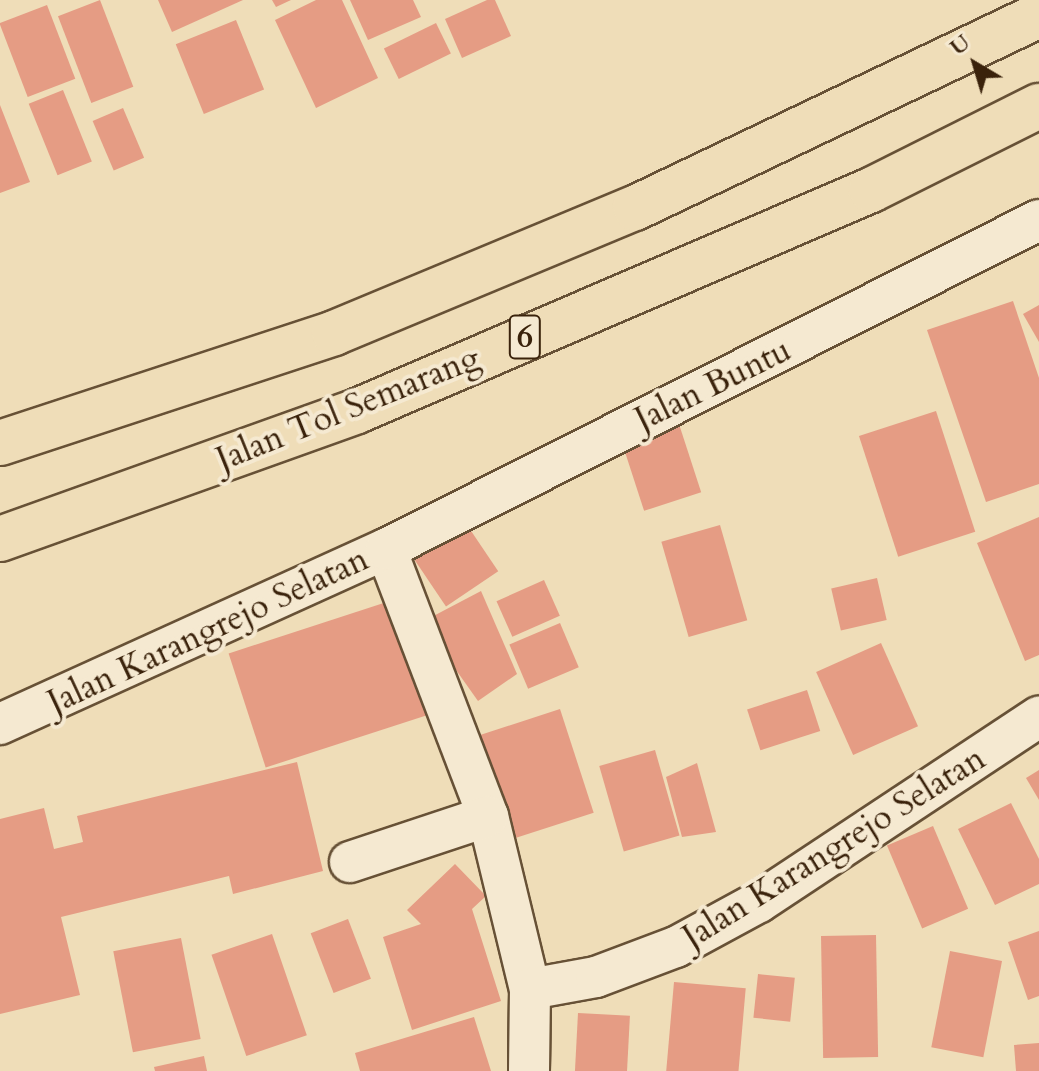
<!DOCTYPE html>
<style>
body{margin:0}
#map{position:relative;width:1039px;height:1071px;overflow:hidden;background:#efddb8;font-family:Cardo,serif}
div>[style]{position:absolute}
[style*='--x']{left:calc(var(--x)*1px);top:calc(var(--y)*1px);width:calc(var(--w)*1px);rotate:calc(var(--a)*1deg)}
.building>*{inset:0;background:#e59c84;transform-origin:0 0}
.roads{filter:drop-shadow(2px 0 #675136) drop-shadow(-2px 0 #675136) drop-shadow(0 2px #675136) drop-shadow(0 -2px #675136)}
.street>*{height:40px;margin:-20px;padding:0 20px;transform-origin:20px;border-radius:20px;background:#f5e9d1}
.highway>*{height:44px;margin:-22px;padding:0 22px;transform-origin:22px;border-radius:22px;background:#efddb8}
span{translate:-50% -50%;white-space:nowrap;text-align:center;line-height:1.15;-webkit-text-stroke:8px #f5e9d1;paint-order:stroke}
.shield-label span{padding:2px 6px;background:#f5e9d1;border:2px solid;border-radius:6px;-webkit-text-stroke-width:0}
.shield-label{font-size:32px;color:#3a220b;font-weight:700}
.street-label{font-size:34px;color:#3a220b}
.north{position:absolute;left:935px;top:24px;width:80px;height:80px;-webkit-text-stroke:6px #f5e9d1;paint-order:stroke;rotate:322deg;font-size:22px;font-weight:700;line-height:32px;text-align:center;color:#3a220b}
.north::after{content:'';display:block;margin:auto;width:28px;height:36px;background:#3a220b;clip-path:polygon(50% 0,100% 100%,50% 72%,0 100%)}
</style>
<div id="map">
<div class="building">
<div style="left:100px;top:0;width:93px;height:45px;rotate:69deg"></div>
<div style="clip-path:polygon(158px 0,243px 0,172px 32px)"></div>
<div style="clip-path:polygon(272px 0,291px 0,276px 7px)"></div>
<div style="clip-path:polygon(316px 0,342px 0,378px 78px,316px 108px,275px 20px)"></div>
<div style="clip-path:polygon(350px 0,413px 0,421px 17px,368px 40px)"></div>
<div style="clip-path:polygon(487px 0,495px 0,511px 36px,462px 58px,445px 19px)"></div>
<div style="left:47px;top:5px;width:79px;height:51px;rotate:69deg"></div>
<div style="left:236px;top:20px;width:75px;height:65px;rotate:68deg"></div>
<div style="left:436px;top:23px;width:34px;height:58px;rotate:64deg"></div>
<div style="left:63px;top:90px;width:77px;height:37px;rotate:68deg"></div>
<div style="clip-path:polygon(0 105px,30px 182px,0 193px)"></div>
<div style="left:123px;top:108px;width:54px;height:33px;rotate:67deg"></div>
<div style="clip-path:polygon(1013px 301px,1039px 378px,1039px 484px,986px 502px,927px 330px)"></div>
<div style="clip-path:polygon(1039px 305px,1039px 342px,1023px 314px)"></div>
<div style="left:936px;top:411px;width:127px;height:81px;rotate:72deg"></div>
<div style="left:678px;top:421px;width:75px;height:60px;rotate:72deg"></div>
<div style="clip-path:polygon(1039px 517px,1039px 655px,1025px 661px,977px 543px)"></div>
<div style="left:463px;top:519px;width:63px;height:63px;rotate:56deg"></div>
<div style="left:720px;top:525px;width:99px;height:61px;rotate:74deg"></div>
<div style="left:877px;top:578px;width:43px;height:47px;rotate:77deg"></div>
<div style="left:544px;top:580px;width:39px;height:52px;rotate:66deg"></div>
<div style="clip-path:polygon(481px 591px,517px 674px,478px 701px,422px 622px)"></div>
<div style="left:396px;top:599px;width:120px;height:176px;rotate:72deg"></div>
<div style="left:560px;top:623px;width:48px;height:55px;rotate:67deg"></div>
<div style="left:881px;top:643px;width:91px;height:71px;rotate:66deg"></div>
<div style="left:807px;top:690px;width:43px;height:63px;rotate:72deg"></div>
<div style="left:560px;top:709px;width:109px;height:88px;rotate:72deg"></div>
<div style="left:655px;top:750px;width:89px;height:58px;rotate:74deg"></div>
<div style="clip-path:polygon(297px 762px,323px 871px,233px 894px,229px 876px,61px 917px,80px 995px,0 1014px,0 819px,44px 808px,54px 849px,83px 842px,77px 816px)"></div>
<div style="clip-path:polygon(697px 763px,716px 832px,682px 837px,666px 777px)"></div>
<div style="clip-path:polygon(1039px 770px,1039px 800px,1026px 778px)"></div>
<div style="clip-path:polygon(1011px 803px,1039px 859px,1039px 884px,995px 905px,958px 829px)"></div>
<div style="left:933px;top:826px;width:90px;height:50px;rotate:67deg"></div>
<div style="clip-path:polygon(455px 864px,486px 896px,472px 909px,501px 1001px,412px 1030px,383px 937px,421px 924px,407px 910px)"></div>
<div style="left:348px;top:919px;width:64px;height:40px;rotate:69deg"></div>
<div style="clip-path:polygon(1039px 931px,1039px 996px,1028px 1000px,1008px 942px)"></div>
<div style="left:272px;top:934px;width:107px;height:64px;rotate:71deg"></div>
<div style="left:876px;top:935px;width:122px;height:55px;rotate:89deg"></div>
<div style="left:181px;top:938px;width:103px;height:69px;rotate:79deg"></div>
<div style="left:950px;top:951px;width:53px;height:98px;rotate:11deg"></div>
<div style="left:758px;top:974px;width:37px;height:44px;rotate:6deg"></div>
<div style="left:674px;top:982px;width:72px;height:90px;rotate:5deg"></div>
<div style="left:578px;top:1013px;width:52px;height:58px;rotate:3deg"></div>
<div style="clip-path:polygon(474px 1017px,491px 1071px,360px 1071px,355px 1053px)"></div>
<div style="clip-path:polygon(1039px 1043px,1039px 1071px,1016px 1071px,1014px 1045px)"></div>
<div style="clip-path:polygon(204px 1056px,207px 1071px,155px 1071px,154px 1067px)"></div>
</div>
<div class="roads">
<div class="street">
<div style="--x:386;--y:549;--w:286;--a:69.1"></div>
<div style="--x:488;--y:816;--w:178;--a:76.4"></div>
<div style="--x:530;--y:989;--w:82;--a:90.7"></div>
<div style="--x:0;--y:724;--w:424;--a:-24.4"></div>
<div style="--x:386;--y:549;--w:731;--a:-26.74"></div>
<div style="--x:350;--y:862;--w:145;--a:-18.4"></div>
<div style="--x:530;--y:989;--w:67;--a:-10.3"></div>
<div style="--x:596;--y:977;--w:85;--a:-20.6"></div>
<div style="--x:676;--y:947;--w:94;--a:-28.5"></div>
<div style="--x:759;--y:902;--w:336;--a:-33.5"></div>
</div>
<div class="highway">
<div style="--x:0;--y:443;--w:352;--a:-18.2"></div>
<div style="--x:334;--y:333;--w:326;--a:-22.6"></div>
<div style="--x:635;--y:208;--w:448;--a:-25.5"></div>
<div style="--x:0;--y:539;--w:379;--a:-19.7"></div>
<div style="--x:357;--y:411;--w:559;--a:-23.27"></div>
<div style="--x:871;--y:190;--w:188;--a:-26.6"></div>
</div>
</div>
<div class="shield-label">
<span style="left:525px;top:337px">6</span>
</div>
<div class="street-label">
<span style="left:713px;top:385px;rotate:-26deg">Jalan Buntu</span>
<span style="left:348px;top:409px;rotate:-22deg">Jalan Tol Semarang</span>
<span style="left:208px;top:631px;rotate:-25deg">Jalan Karangrejo Selatan</span>
<span style="left:834px;top:848px;rotate:-32deg">Jalan Karangrejo Selatan</span>
</div>
<div class="north">U</div>
</div>
